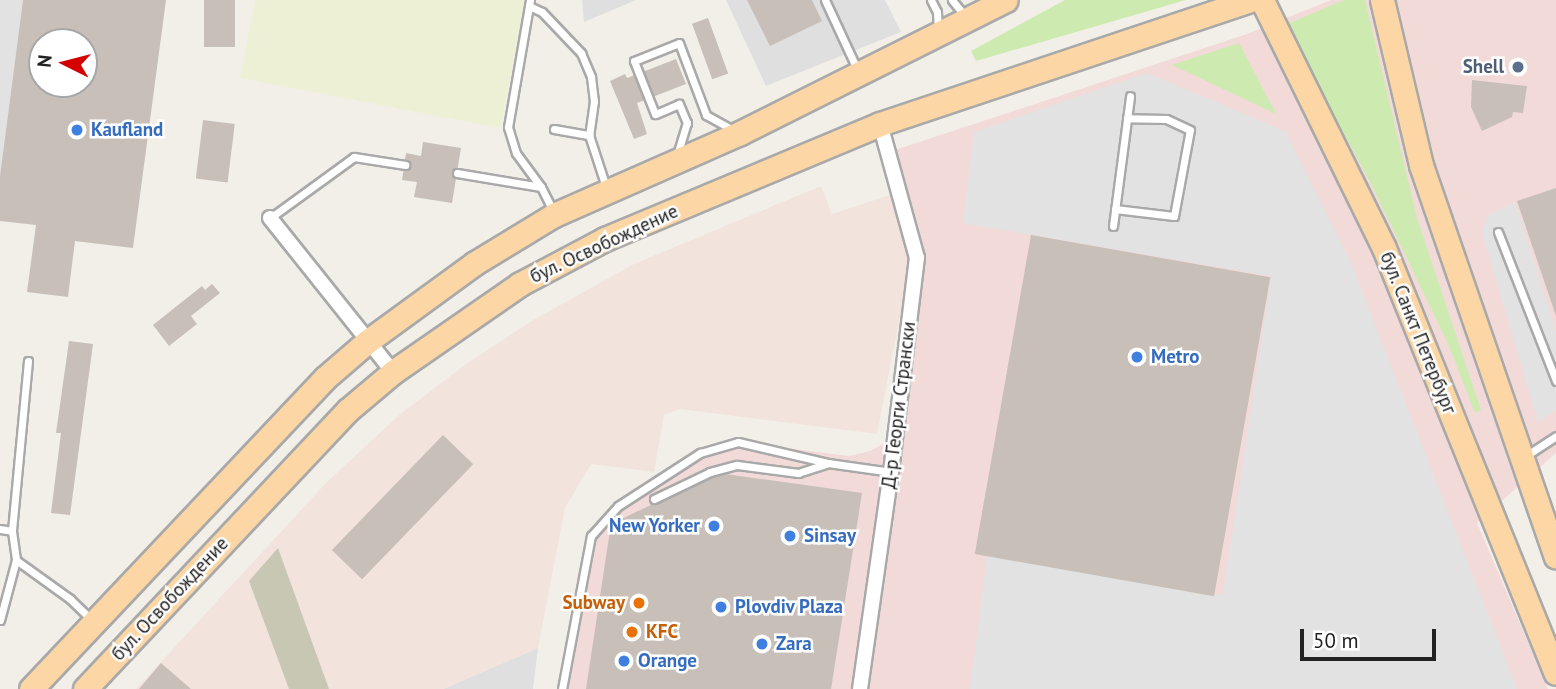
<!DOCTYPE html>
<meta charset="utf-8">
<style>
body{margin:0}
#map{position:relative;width:1556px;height:689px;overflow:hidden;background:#f2efe9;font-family:"PT Sans",sans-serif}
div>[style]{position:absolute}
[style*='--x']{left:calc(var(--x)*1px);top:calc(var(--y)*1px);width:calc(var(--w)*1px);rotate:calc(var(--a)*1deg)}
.residential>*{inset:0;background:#e0dfdf}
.commercial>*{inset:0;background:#f2dad9}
.military>*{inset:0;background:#f3e3dd}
.construction>*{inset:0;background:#c7c7b4}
.farmland>*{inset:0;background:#eef0d5}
.grass>*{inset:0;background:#cdebb0}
.parking>*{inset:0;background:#e2e2e2}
.building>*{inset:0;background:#c7bfb8;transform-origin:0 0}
.roads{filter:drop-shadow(2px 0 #a9a9a9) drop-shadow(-2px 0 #a9a9a9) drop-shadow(0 2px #a9a9a9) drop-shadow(0 -2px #a9a9a9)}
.lane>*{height:7px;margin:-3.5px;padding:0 3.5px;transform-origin:3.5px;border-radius:3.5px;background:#fff}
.street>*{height:14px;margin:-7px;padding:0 7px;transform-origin:7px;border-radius:7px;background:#fff}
.primary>*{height:23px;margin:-11.5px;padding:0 11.5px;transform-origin:11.5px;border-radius:11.5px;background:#fcd6a4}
.dots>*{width:19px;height:19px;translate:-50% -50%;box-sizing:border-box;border:4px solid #fff;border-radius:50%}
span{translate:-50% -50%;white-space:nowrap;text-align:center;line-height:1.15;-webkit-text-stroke:5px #fff;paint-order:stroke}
.service-label{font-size:19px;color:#4e5e75;font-weight:700}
.right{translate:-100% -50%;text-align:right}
.shop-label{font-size:19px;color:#366cbe;font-weight:700}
.left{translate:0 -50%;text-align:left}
.street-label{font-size:19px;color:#222}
.food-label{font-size:19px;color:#c56008;font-weight:700}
.north{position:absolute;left:28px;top:28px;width:70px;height:70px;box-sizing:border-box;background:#fff;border:2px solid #a7a7a7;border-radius:50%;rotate:276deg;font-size:19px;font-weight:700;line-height:28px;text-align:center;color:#222}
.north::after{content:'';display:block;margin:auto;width:24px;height:32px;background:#d40000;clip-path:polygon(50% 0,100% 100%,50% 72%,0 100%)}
.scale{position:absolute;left:1300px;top:629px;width:136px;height:32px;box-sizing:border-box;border:4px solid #222;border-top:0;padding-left:9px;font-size:21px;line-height:24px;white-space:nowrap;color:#222;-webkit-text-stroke:5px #fff;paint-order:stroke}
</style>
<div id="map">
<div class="residential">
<div style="clip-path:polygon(582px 0,636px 0,584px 22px)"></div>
<div style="clip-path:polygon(726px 0,885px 0,901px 32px,766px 86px)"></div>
<div style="clip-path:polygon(538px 648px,533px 689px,443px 689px)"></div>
</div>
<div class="commercial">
<div style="clip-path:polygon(1331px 0,1556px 0,1556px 453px,1477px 523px,1548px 689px,562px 689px,591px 536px,618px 506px,700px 453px,738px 442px,849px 456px,870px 451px,894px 438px,917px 258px,889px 152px,1244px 35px)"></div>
</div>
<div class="military">
<div style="clip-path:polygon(821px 186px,832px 214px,893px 194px,911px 260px,877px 434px,680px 409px,664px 415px,654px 472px,591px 464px,565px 508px,538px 648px,443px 689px,136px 689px,325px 484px,398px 416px,466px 364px,535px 319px,634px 264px)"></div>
</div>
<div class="construction">
<div style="clip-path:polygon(278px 548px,329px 689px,289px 689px,249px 581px)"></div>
</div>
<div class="farmland">
<div style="clip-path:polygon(255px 0,525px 0,500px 128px,240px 78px)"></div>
</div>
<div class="grass">
<div style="clip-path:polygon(1065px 0,1186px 0,976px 61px,971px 51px)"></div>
<div style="clip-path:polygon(1344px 0,1365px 0,1417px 218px,1481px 410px,1475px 413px,1448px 344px,1372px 186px,1285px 25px)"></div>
<div style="clip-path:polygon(1239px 43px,1276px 114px,1172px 65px)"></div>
</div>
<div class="parking">
<div style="clip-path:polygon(0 0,23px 0,0 176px)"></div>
<div style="clip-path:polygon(1147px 73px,1285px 131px,1350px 261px,1517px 689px,970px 689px,987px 556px,1223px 595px,1271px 276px,963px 223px,974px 132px)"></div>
<div style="clip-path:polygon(1515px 202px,1556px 331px,1556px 410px,1538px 422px,1482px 232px,1489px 214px)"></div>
</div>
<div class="building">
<div style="clip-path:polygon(evenodd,23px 0,166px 0,133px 248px,75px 241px,68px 297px,27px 292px,36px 225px,0 221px,0 176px,23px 0,42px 42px,84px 42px,84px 84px,42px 84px,42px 42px)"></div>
<div style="left:204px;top:0;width:31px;height:47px"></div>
<div style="clip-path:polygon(747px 0,812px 0,822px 21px,770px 46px)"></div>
<div style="left:708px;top:18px;width:59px;height:17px;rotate:70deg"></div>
<div style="clip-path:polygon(676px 59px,686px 84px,637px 103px,647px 134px,634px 139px,610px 81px,625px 74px,627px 78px)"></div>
<div style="clip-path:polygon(1472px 80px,1527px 86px,1523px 113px,1513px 112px,1512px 117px,1482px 131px,1471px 107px)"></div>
<div style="left:203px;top:120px;width:32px;height:59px;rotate:7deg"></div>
<div style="clip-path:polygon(423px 142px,461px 148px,452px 203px,414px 197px,417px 182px,402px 180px,406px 153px,421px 156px)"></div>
<div style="clip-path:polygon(1556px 188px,1556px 316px,1517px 201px)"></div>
<div style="left:1031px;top:235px;width:243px;height:324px;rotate:10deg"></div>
<div style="clip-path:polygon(212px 284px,220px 293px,191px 316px,197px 324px,169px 346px,153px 325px,202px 286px,205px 290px)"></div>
<div style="clip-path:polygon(69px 341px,93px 344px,70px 515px,51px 513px,61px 433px,56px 433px)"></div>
<div style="left:443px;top:435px;width:42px;height:160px;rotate:44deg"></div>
<div style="clip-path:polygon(718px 473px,862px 493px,831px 689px,586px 689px,611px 524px)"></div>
<div style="clip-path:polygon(161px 663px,191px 689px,139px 689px)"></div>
</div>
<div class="roads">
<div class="lane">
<div style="--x:530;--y:0;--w:129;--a:99.8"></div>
<div style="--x:508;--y:127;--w:27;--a:73"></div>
<div style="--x:516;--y:153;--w:42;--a:53.7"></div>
<div style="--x:825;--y:0;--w:76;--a:65.1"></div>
<div style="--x:931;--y:0;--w:13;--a:63"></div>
<div style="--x:937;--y:12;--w:17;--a:87"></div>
<div style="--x:952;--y:0;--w:21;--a:51"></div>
<div style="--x:529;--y:6;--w:14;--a:25"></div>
<div style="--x:542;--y:12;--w:57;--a:46.4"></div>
<div style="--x:581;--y:53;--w:26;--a:67"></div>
<div style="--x:591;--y:77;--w:24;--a:83"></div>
<div style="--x:594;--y:101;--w:34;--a:98"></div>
<div style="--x:554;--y:129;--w:36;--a:10"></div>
<div style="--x:589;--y:135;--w:55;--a:71.9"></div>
<div style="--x:677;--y:155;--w:34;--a:-73"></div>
<div style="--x:687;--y:123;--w:21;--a:-113"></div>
<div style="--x:679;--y:104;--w:26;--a:157"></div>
<div style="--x:655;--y:114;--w:57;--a:-111.6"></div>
<div style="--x:634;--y:61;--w:48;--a:-21.8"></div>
<div style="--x:679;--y:43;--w:77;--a:69.4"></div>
<div style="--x:706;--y:115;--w:31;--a:29"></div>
<div style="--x:457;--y:173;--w:85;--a:9.5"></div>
<div style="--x:541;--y:187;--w:27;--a:63"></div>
<div style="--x:1115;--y:209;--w:59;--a:6.8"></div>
<div style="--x:1174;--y:216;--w:87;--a:-79.5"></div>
<div style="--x:1190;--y:130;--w:26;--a:-155"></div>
<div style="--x:1166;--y:119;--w:39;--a:-179"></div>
<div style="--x:270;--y:218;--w:104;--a:-36"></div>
<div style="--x:354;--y:157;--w:52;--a:8.9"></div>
<div style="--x:1113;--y:226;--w:131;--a:-82.5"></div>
<div style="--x:1498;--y:232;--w:160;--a:68.7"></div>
<div style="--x:28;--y:361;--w:171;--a:95.4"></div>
<div style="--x:12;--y:531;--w:29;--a:82"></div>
<div style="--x:16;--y:560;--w:67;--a:35.8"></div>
<div style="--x:70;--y:599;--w:30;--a:44"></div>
<div style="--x:1524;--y:457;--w:38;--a:-33"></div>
<div style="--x:654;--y:499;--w:62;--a:-25.7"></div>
<div style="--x:710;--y:472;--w:28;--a:-15"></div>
<div style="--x:737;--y:465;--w:62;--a:7.5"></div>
<div style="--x:798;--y:473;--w:32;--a:-18"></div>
<div style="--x:0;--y:529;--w:12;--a:9"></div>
<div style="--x:0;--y:620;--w:62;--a:-75.1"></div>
<div style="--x:562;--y:689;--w:156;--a:-79.3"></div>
<div style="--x:591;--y:536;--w:40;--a:-48"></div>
<div style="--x:618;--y:506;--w:98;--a:-32.9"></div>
<div style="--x:700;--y:453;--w:40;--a:-16"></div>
<div style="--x:738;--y:442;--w:92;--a:13.1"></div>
<div style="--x:828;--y:463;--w:64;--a:8.1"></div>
</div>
<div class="street">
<div style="--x:270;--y:218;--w:197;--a:51.4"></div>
<div style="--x:860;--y:689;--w:219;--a:-81.9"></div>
<div style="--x:891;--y:472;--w:216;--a:-83.1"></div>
<div style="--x:917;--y:258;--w:139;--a:-105.4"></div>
</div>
<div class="primary">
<div style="--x:1262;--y:0;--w:276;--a:63.8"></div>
<div style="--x:1384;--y:248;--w:458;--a:68"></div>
<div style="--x:1382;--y:0;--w:170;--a:76.7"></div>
<div style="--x:1421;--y:165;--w:414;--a:71"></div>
<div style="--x:31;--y:689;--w:428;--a:-46.6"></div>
<div style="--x:325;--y:378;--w:57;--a:-40.7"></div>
<div style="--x:368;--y:341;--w:132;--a:-36.1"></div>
<div style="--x:475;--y:263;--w:92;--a:-31.3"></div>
<div style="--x:554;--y:215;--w:203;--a:-23.8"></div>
<div style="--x:740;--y:133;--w:297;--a:-26.6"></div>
<div style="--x:85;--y:689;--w:383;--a:-46.7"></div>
<div style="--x:348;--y:410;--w:59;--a:-40.2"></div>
<div style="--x:393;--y:372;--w:155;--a:-34.7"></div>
<div style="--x:520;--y:284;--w:96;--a:-27.9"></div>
<div style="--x:605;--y:239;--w:298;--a:-22.7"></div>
<div style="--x:880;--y:124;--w:390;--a:-18.5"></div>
</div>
</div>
<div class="dots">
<div style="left:1518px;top:67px;background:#5c6f8a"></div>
<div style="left:77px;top:130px;background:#3f7fe0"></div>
<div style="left:1137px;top:357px;background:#3f7fe0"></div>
<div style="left:714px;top:526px;background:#3f7fe0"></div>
<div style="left:790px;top:536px;background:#3f7fe0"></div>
<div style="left:639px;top:603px;background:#e8710a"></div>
<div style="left:721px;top:607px;background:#3f7fe0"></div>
<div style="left:632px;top:632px;background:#e8710a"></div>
<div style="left:762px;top:644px;background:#3f7fe0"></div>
<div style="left:624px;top:661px;background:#3f7fe0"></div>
</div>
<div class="service-label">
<span class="right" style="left:1504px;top:67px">Shell</span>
</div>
<div class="shop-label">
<span class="left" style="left:91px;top:130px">Kaufland</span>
<span class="left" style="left:1151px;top:357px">Metro</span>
<span class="right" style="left:700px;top:526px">New Yorker</span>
<span class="left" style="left:804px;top:536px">Sinsay</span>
<span class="left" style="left:735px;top:607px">Plovdiv Plaza</span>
<span class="left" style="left:776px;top:644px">Zara</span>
<span class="left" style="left:638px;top:661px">Orange</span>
</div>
<div class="street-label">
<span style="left:604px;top:244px;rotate:-25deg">бул. Освобождение</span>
<span style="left:1418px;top:333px;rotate:68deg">бул. Санкт Петербург</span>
<span style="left:899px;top:405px;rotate:-83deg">Д-р Георги Странски</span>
<span style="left:170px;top:599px;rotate:-47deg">бул. Освобождение</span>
</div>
<div class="food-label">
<span class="right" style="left:625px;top:603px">Subway</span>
<span class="left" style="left:646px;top:632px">KFC</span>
</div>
<div class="north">N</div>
<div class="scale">50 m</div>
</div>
